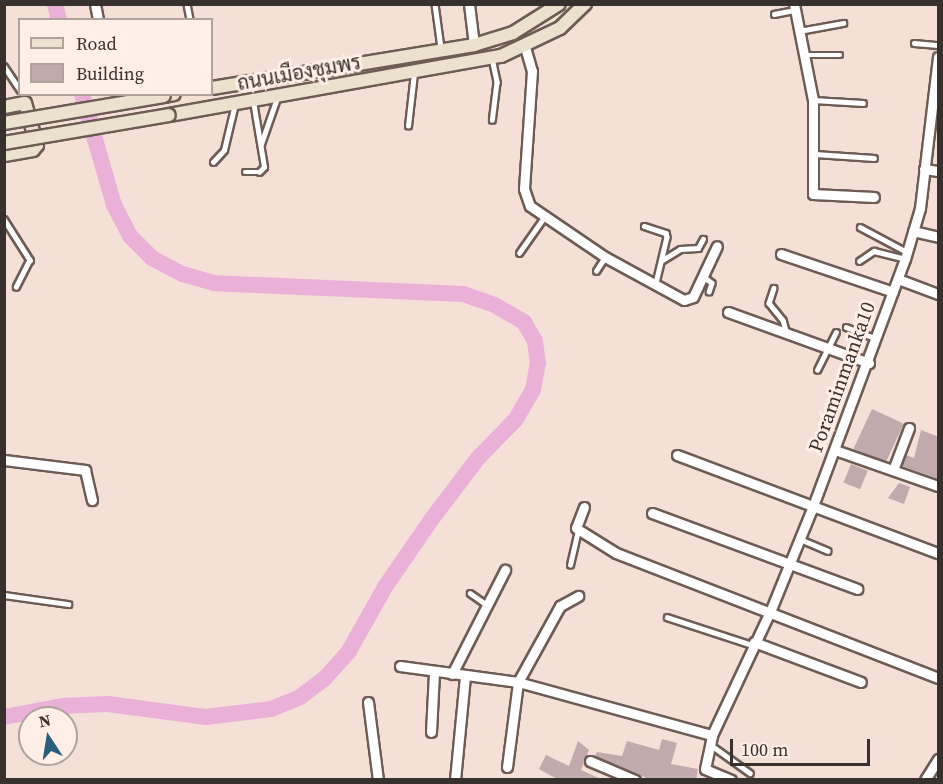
<!DOCTYPE html>
<meta charset="utf-8">
<style>
body{margin:0}
#map{position:relative;width:943px;height:784px;overflow:hidden;background:#f4e0d7;font-family:"Source Serif 4",Sarabun,serif}
div>[style]{position:absolute}
[style*='--x']{left:calc(var(--x)*1px);top:calc(var(--y)*1px);width:calc(var(--w)*1px);rotate:calc(var(--a)*1deg)}
.river>*{height:16px;margin:-8px;padding:0 8px;transform-origin:8px;border-radius:8px;background:#eab0d7}
.building>*{inset:0;background:#c0aaac;transform-origin:0 0}
.path>*{height:1.5px;margin-top:-0.75px;transform-origin:0;background:repeating-linear-gradient(90deg,#a69790 0 1.5px,transparent 0 6px)}
.roads{filter:drop-shadow(2px 0 #6d5c54) drop-shadow(-2px 0 #6d5c54) drop-shadow(0 2px #6d5c54) drop-shadow(0 -2px #6d5c54)}
.lane>*{height:4.5px;margin:-2.25px;padding:0 2.25px;transform-origin:2.25px;border-radius:2.25px;background:#fff}
.street>*{height:9px;margin:-4.5px;padding:0 4.5px;transform-origin:4.5px;border-radius:4.5px;background:#fff}
.secondary>*{height:12px;margin:-6px;padding:0 6px;transform-origin:6px;border-radius:6px;background:#ece1cc}
.bridges{filter:drop-shadow(2px 0 #6d5c54) drop-shadow(-2px 0 #6d5c54) drop-shadow(0 2px #6d5c54) drop-shadow(0 -2px #6d5c54)}
.secondary-bridge>*{height:12px;margin:-6px;padding:0 6px;transform-origin:6px;border-radius:6px;background:#ece1cc}
span{translate:-50% -50%;white-space:nowrap;text-align:center;line-height:1.15;-webkit-text-stroke:6px #ffefe7;paint-order:stroke}
.street-label{font-size:20px;color:#37302c}
.frame{position:absolute;inset:0;border:6px solid #37302c;pointer-events:none}
.legend{position:absolute;left:18px;top:18px;width:195px;height:78px;box-sizing:border-box;background:#ffefe7;border:2px solid #afa39c;margin:0;padding:8px 10px;list-style:none;font-size:18px;color:#37302c}
.legend li{display:flex;align-items:center;gap:12px;height:30px}
.legend b{width:30px;border:2px solid #afa39c}
.north{position:absolute;left:18px;top:706px;width:60px;height:60px;box-sizing:border-box;background:#ffefe7;border:2px solid #afa39c;border-radius:50%;rotate:348deg;font-size:16px;font-weight:700;line-height:24px;text-align:center;color:#37302c}
.north::after{content:'';display:block;margin:auto;width:21px;height:27px;background:#2b5e7b;clip-path:polygon(50% 0,100% 100%,50% 72%,0 100%)}
.scale{position:absolute;left:730px;top:739px;width:140px;height:27px;box-sizing:border-box;border:3px solid #37302c;border-top:0;padding-left:8px;font-size:18px;line-height:21px;white-space:nowrap;color:#37302c;-webkit-text-stroke:4px #ffefe7;paint-order:stroke}
</style>
<div id="map">
<div class="river">
<div style="--x:55;--y:4;--w:16;--a:76"></div>
<div style="--x:4;--y:717;--w:59;--a:-10.7"></div>
<div style="--x:62;--y:706;--w:46;--a:-2.5"></div>
<div style="--x:108;--y:704;--w:99;--a:7.6"></div>
<div style="--x:206;--y:717;--w:65;--a:-7"></div>
<div style="--x:271;--y:709;--w:31;--a:-22"></div>
<div style="--x:300;--y:697;--w:31;--a:-37"></div>
<div style="--x:325;--y:678;--w:36;--a:-48"></div>
<div style="--x:349;--y:651;--w:73;--a:-60.6"></div>
<div style="--x:385;--y:587;--w:81;--a:-55.5"></div>
<div style="--x:431;--y:520;--w:78;--a:-52.8"></div>
<div style="--x:478;--y:458;--w:54;--a:-45.7"></div>
<div style="--x:516;--y:419;--w:34;--a:-60"></div>
<div style="--x:533;--y:390;--w:27;--a:-80"></div>
<div style="--x:538;--y:363;--w:22;--a:-98"></div>
<div style="--x:535;--y:341;--w:22;--a:-120"></div>
<div style="--x:524;--y:322;--w:34;--a:-150"></div>
<div style="--x:495;--y:305;--w:34;--a:-161"></div>
<div style="--x:463;--y:294;--w:249;--a:-177.5"></div>
<div style="--x:214;--y:283;--w:33;--a:-164"></div>
<div style="--x:182;--y:274;--w:34;--a:-152"></div>
<div style="--x:152;--y:258;--w:31;--a:-135"></div>
<div style="--x:130;--y:236;--w:35;--a:-117"></div>
<div style="--x:114;--y:205;--w:116;--a:-106.1"></div>
</div>
<div class="building">
<div style="left:872px;top:409px;width:35px;height:44px;rotate:25deg"></div>
<div style="clip-path:polygon(921px 430px,939px 437px,939px 479px,902px 466px,906px 455px,914px 458px)"></div>
<div style="left:851px;top:464px;width:18px;height:20px;rotate:22deg"></div>
<div style="clip-path:polygon(899px 483px,910px 487px,904px 504px,888px 498px)"></div>
<div style="clip-path:polygon(662px 739px,677px 743px,671px 764px,698px 769px,696px 780px,651px 780px,595px 756px,597px 752px,622px 756px,627px 741px,659px 750px)"></div>
<div style="clip-path:polygon(578px 741px,589px 750px,581px 770px,603px 780px,559px 780px,539px 769px,546px 755px,569px 766px)"></div>
</div>
<div class="path">
<div style="--x:624;--y:4;--w:2;--a:63"></div>
</div>
<div class="roads">
<div class="lane">
<div style="--x:187;--y:4;--w:16;--a:79"></div>
<div style="--x:435;--y:4;--w:44;--a:82.2"></div>
<div style="--x:774;--y:14;--w:21;--a:-11"></div>
<div style="--x:799;--y:31;--w:45;--a:-10.3"></div>
<div style="--x:914;--y:43;--w:24;--a:5"></div>
<div style="--x:804;--y:55;--w:36;--a:0"></div>
<div style="--x:492;--y:58;--w:25;--a:78"></div>
<div style="--x:497;--y:82;--w:38;--a:97"></div>
<div style="--x:4;--y:66;--w:29;--a:56"></div>
<div style="--x:813;--y:100;--w:50;--a:3.4"></div>
<div style="--x:408;--y:126;--w:53;--a:-83.5"></div>
<div style="--x:261;--y:144;--w:49;--a:-70.8"></div>
<div style="--x:815;--y:154;--w:59;--a:3.9"></div>
<div style="--x:213;--y:162;--w:16;--a:-47"></div>
<div style="--x:224;--y:150;--w:47;--a:-76.6"></div>
<div style="--x:245;--y:172;--w:14;--a:0"></div>
<div style="--x:259;--y:172;--w:7;--a:-45"></div>
<div style="--x:264;--y:167;--w:67;--a:-99.5"></div>
<div style="--x:4;--y:219;--w:49;--a:57.6"></div>
<div style="--x:30;--y:260;--w:30;--a:117"></div>
<div style="--x:644;--y:226;--w:23;--a:18"></div>
<div style="--x:666;--y:233;--w:4;--a:76"></div>
<div style="--x:667;--y:237;--w:47;--a:103.4"></div>
<div style="--x:860;--y:227;--w:53;--a:28"></div>
<div style="--x:519;--y:253;--w:45;--a:-54.9"></div>
<div style="--x:661;--y:261;--w:22;--a:-32"></div>
<div style="--x:680;--y:249;--w:18;--a:-3"></div>
<div style="--x:698;--y:248;--w:10;--a:-61"></div>
<div style="--x:859;--y:261;--w:18;--a:-34"></div>
<div style="--x:874;--y:251;--w:32;--a:14"></div>
<div style="--x:596;--y:271;--w:17;--a:-57"></div>
<div style="--x:703;--y:276;--w:11;--a:38"></div>
<div style="--x:712;--y:283;--w:9;--a:108"></div>
<div style="--x:774;--y:288;--w:16;--a:108"></div>
<div style="--x:769;--y:303;--w:22;--a:51"></div>
<div style="--x:783;--y:320;--w:15;--a:74"></div>
<div style="--x:846;--y:327;--w:33;--a:21"></div>
<div style="--x:817;--y:370;--w:42;--a:-63.4"></div>
<div style="--x:800;--y:539;--w:30;--a:23"></div>
<div style="--x:570;--y:565;--w:35;--a:-77"></div>
<div style="--x:470;--y:593;--w:21;--a:35"></div>
<div style="--x:4;--y:595;--w:65;--a:8"></div>
<div style="--x:667;--y:617;--w:89;--a:18.2"></div>
<div style="--x:711;--y:745;--w:48;--a:35.7"></div>
</div>
<div class="street">
<div style="--x:95;--y:4;--w:16;--a:79"></div>
<div style="--x:469;--y:4;--w:41;--a:83"></div>
<div style="--x:794;--y:4;--w:98;--a:78.8"></div>
<div style="--x:813;--y:100;--w:94;--a:90"></div>
<div style="--x:813;--y:194;--w:61;--a:2.8"></div>
<div style="--x:525;--y:47;--w:25;--a:74"></div>
<div style="--x:532;--y:71;--w:118;--a:93.9"></div>
<div style="--x:524;--y:189;--w:18;--a:71"></div>
<div style="--x:530;--y:206;--w:91;--a:34.2"></div>
<div style="--x:605;--y:257;--w:90;--a:28.6"></div>
<div style="--x:684;--y:300;--w:9;--a:-18"></div>
<div style="--x:693;--y:297;--w:56;--a:-64.8"></div>
<div style="--x:924;--y:169;--w:14;--a:8"></div>
<div style="--x:913;--y:231;--w:26;--a:13"></div>
<div style="--x:781;--y:254;--w:118;--a:18.7"></div>
<div style="--x:898;--y:279;--w:43;--a:20.6"></div>
<div style="--x:728;--y:312;--w:150;--a:19.9"></div>
<div style="--x:835;--y:450;--w:109;--a:19.3"></div>
<div style="--x:677;--y:455;--w:279;--a:20.6"></div>
<div style="--x:4;--y:460;--w:82;--a:7"></div>
<div style="--x:85;--y:470;--w:31;--a:77"></div>
<div style="--x:893;--y:470;--w:45;--a:-69.1"></div>
<div style="--x:584;--y:507;--w:22;--a:111"></div>
<div style="--x:576;--y:528;--w:47;--a:32"></div>
<div style="--x:616;--y:553;--w:345;--a:21.2"></div>
<div style="--x:652;--y:513;--w:219;--a:20.3"></div>
<div style="--x:754;--y:642;--w:114;--a:20.5"></div>
<div style="--x:400;--y:666;--w:119;--a:7.7"></div>
<div style="--x:518;--y:682;--w:201;--a:15.3"></div>
<div style="--x:452;--y:674;--w:117;--a:-63"></div>
<div style="--x:368;--y:702;--w:79;--a:82.7"></div>
<div style="--x:431;--y:732;--w:60;--a:-87.1"></div>
<div style="--x:590;--y:761;--w:49;--a:22.9"></div>
<div style="--x:507;--y:767;--w:86;--a:-82.6"></div>
<div style="--x:518;--y:682;--w:87;--a:-61.1"></div>
<div style="--x:560;--y:606;--w:21;--a:-29"></div>
<div style="--x:455;--y:780;--w:103;--a:-84.5"></div>
<div style="--x:731;--y:780;--w:28;--a:-157"></div>
<div style="--x:705;--y:769;--w:35;--a:-78"></div>
<div style="--x:712;--y:735;--w:136;--a:-64.8"></div>
<div style="--x:770;--y:612;--w:114;--a:-67.9"></div>
<div style="--x:813;--y:506;--w:264;--a:-69.6"></div>
<div style="--x:905;--y:259;--w:53;--a:-73.6"></div>
<div style="--x:920;--y:208;--w:152;--a:-83.2"></div>
<div style="--x:925;--y:780;--w:25;--a:-58"></div>
</div>
<div class="secondary">
<div style="--x:212;--y:88;--w:266;--a:-9.3"></div>
<div style="--x:474;--y:45;--w:41;--a:-17.1"></div>
<div style="--x:513;--y:33;--w:54;--a:-32.2"></div>
<div style="--x:164;--y:96;--w:10;--a:-11"></div>
<div style="--x:4;--y:107;--w:21;--a:-11"></div>
<div style="--x:25;--y:103;--w:44;--a:74.1"></div>
<div style="--x:37;--y:145;--w:6;--a:129"></div>
<div style="--x:33;--y:150;--w:29;--a:170"></div>
<div style="--x:169;--y:115;--w:337;--a:-10.1"></div>
<div style="--x:501;--y:56;--w:65;--a:-25.4"></div>
<div style="--x:560;--y:28;--w:35;--a:-44"></div>
</div>
</div>
<div class="bridges">
<div class="secondary-bridge">
<div style="--x:4;--y:123;--w:162;--a:-9.6"></div>
<div style="--x:4;--y:143;--w:167;--a:-9.6"></div>
</div>
</div>
<div class="street-label">
<span style="left:299px;top:73px;rotate:-10deg">ถนนเมืองชุมพร</span>
<span style="left:842px;top:377px;rotate:-70deg">Poraminmanka10</span>
</div>
<div class="frame"></div>
<ul class="legend">
<li><b style="height:8px;background:#ece1cc"></b>Road</li>
<li><b style="height:16px;background:#c0aaac"></b>Building</li>
</ul>
<div class="north">N</div>
<div class="scale">100 m</div>
</div>
